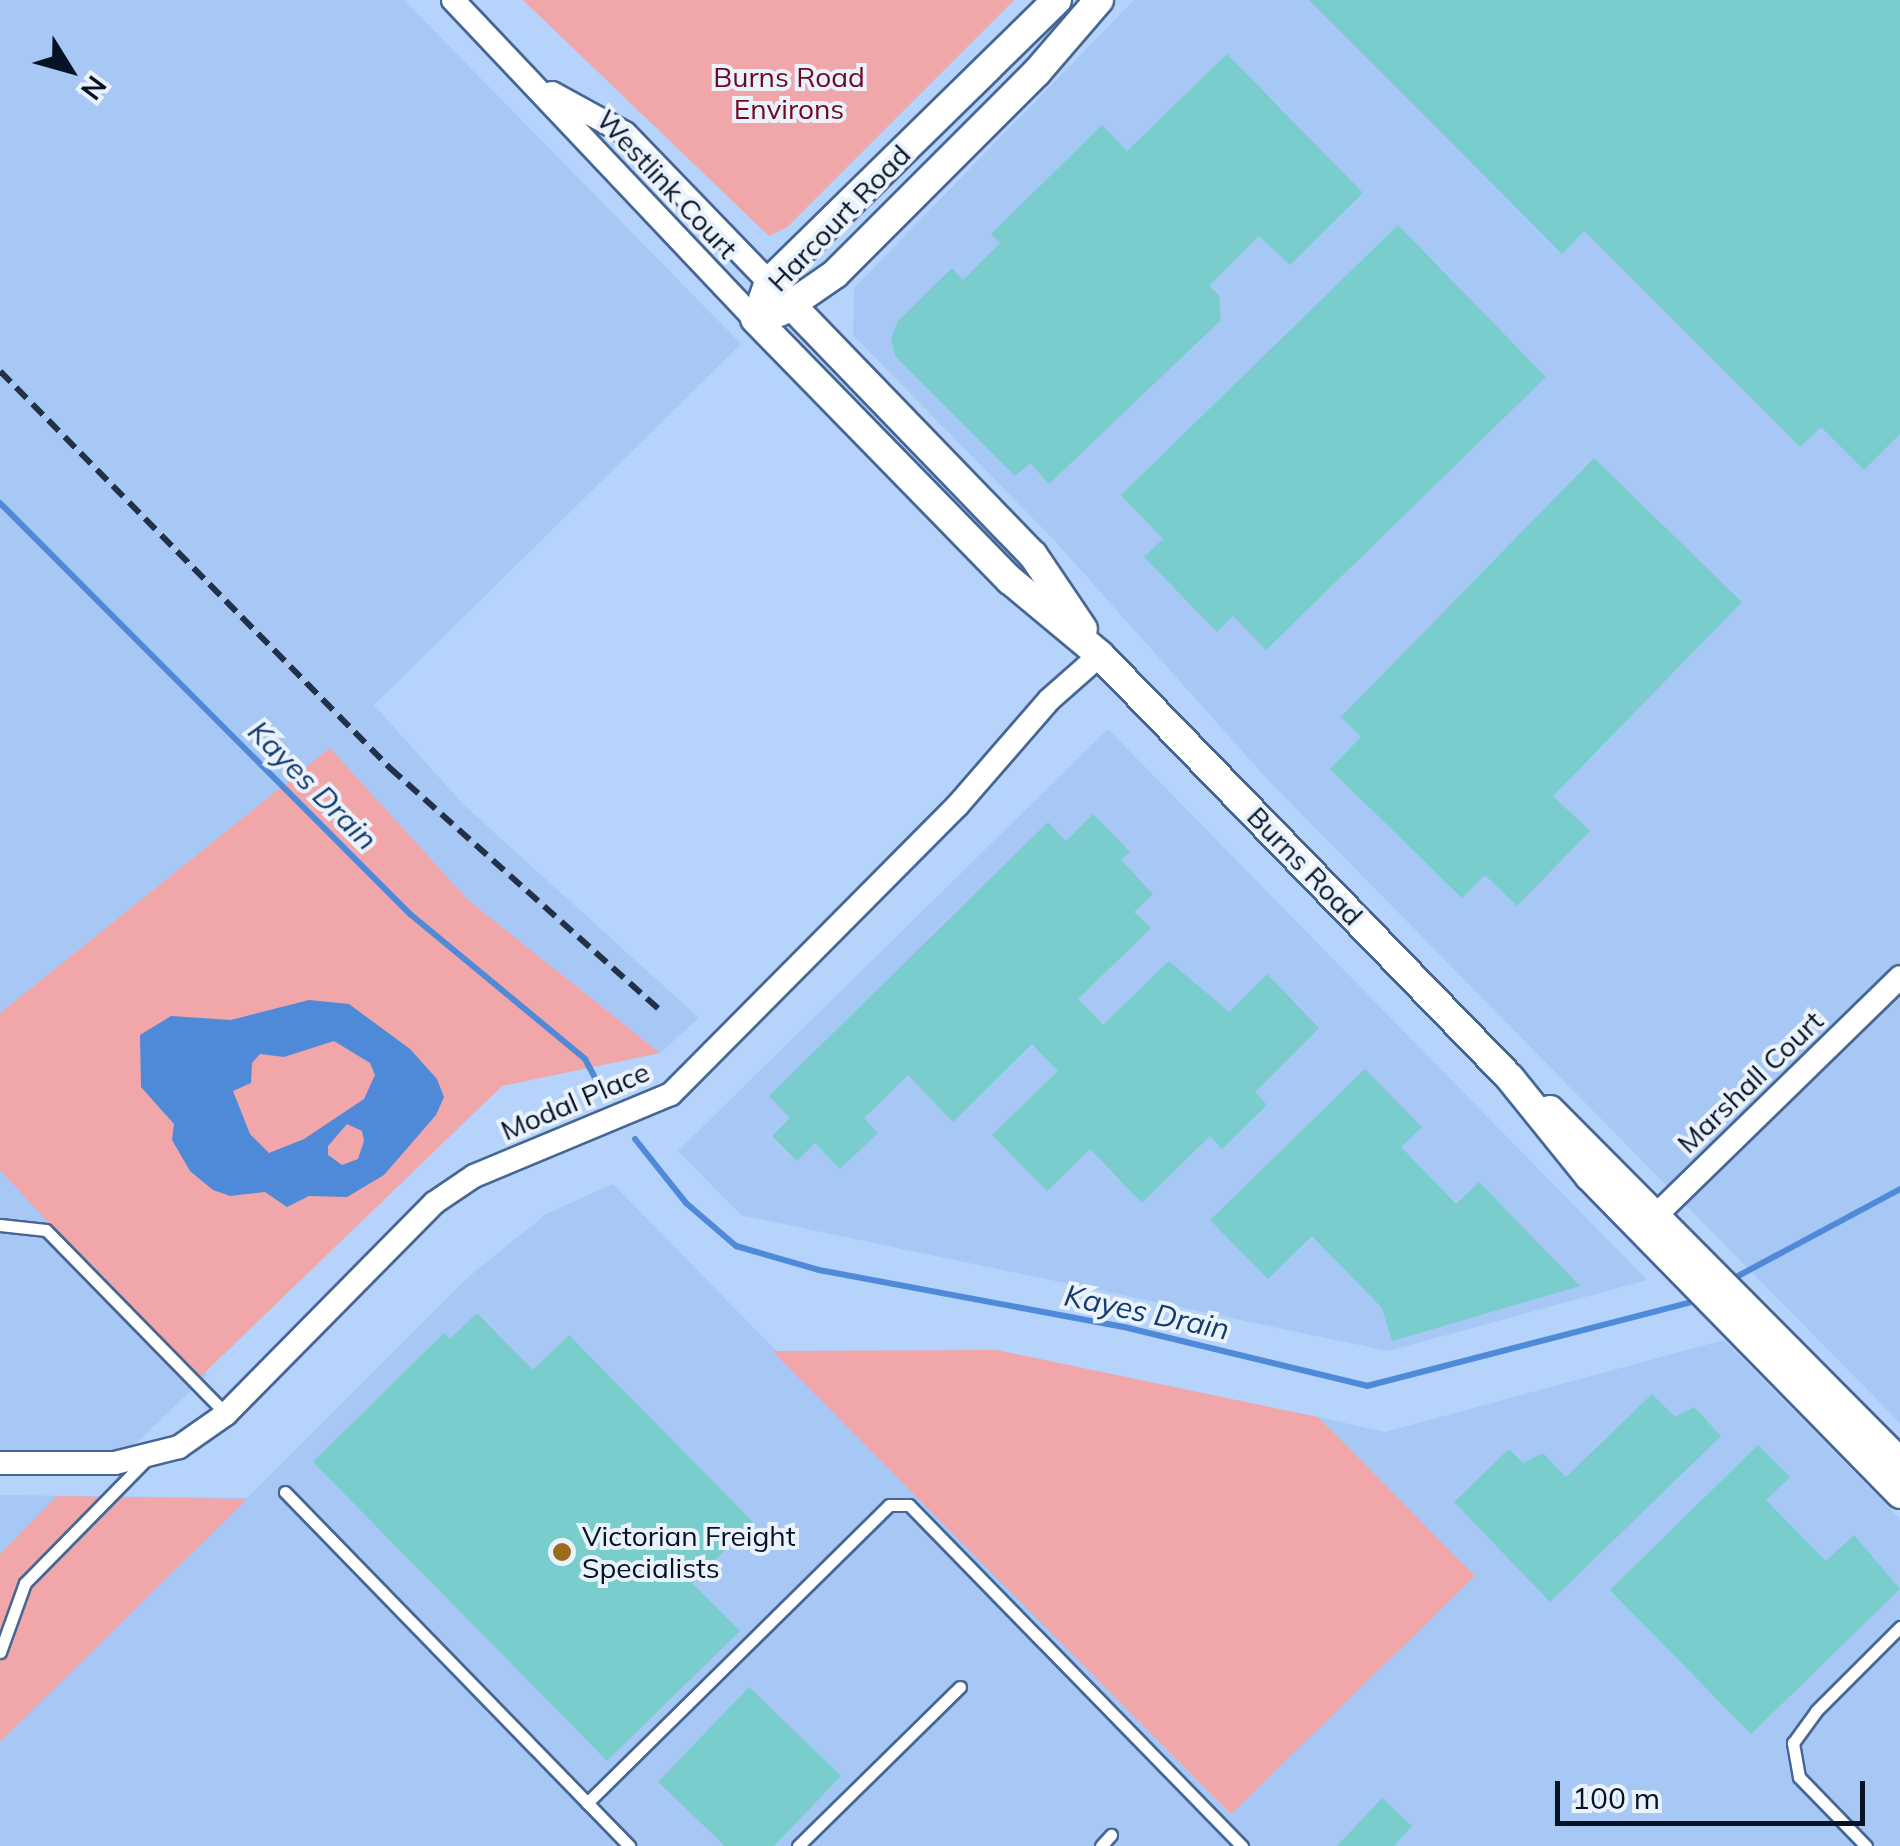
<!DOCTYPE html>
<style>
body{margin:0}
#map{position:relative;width:1900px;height:1846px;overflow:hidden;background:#b5d3fb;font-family:Mulish,sans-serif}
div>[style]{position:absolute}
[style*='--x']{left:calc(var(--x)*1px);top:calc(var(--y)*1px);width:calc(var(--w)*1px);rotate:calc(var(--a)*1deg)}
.built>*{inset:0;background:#a7c7f4}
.green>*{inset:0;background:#f1a6a9}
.water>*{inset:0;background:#4f8ad9}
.stream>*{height:6px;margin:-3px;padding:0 3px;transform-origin:3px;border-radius:3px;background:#4f8ad9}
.building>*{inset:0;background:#7acdcd}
.roads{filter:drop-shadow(2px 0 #466793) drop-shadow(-2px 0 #466793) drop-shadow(0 2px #466793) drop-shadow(0 -2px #466793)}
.service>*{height:11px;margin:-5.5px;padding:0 5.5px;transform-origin:5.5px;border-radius:5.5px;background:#fff}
.minor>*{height:22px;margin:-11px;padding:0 11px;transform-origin:11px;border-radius:11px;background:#fff}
.tertiary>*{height:28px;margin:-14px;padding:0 14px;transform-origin:14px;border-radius:14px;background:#fff}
.rail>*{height:6px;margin-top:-3px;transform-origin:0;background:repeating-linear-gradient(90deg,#223147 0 15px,transparent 0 23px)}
.dots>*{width:28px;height:28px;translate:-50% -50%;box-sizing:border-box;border:5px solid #eaf2fc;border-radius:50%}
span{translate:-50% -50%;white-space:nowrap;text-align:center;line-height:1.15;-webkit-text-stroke:8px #eaf2fc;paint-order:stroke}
.park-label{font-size:28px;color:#6f0921}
.street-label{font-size:28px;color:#061325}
.poi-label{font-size:28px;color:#061325}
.left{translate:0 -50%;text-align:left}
.water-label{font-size:30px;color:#133b6e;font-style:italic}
.north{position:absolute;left:20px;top:20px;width:100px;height:100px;-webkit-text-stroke:8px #eaf2fc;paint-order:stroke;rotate:127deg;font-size:28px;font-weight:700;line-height:40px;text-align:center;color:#061325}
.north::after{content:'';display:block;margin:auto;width:35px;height:45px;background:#061325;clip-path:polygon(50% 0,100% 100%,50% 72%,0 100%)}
.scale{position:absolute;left:1555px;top:1781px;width:310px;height:45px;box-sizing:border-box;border:5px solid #061325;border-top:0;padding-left:12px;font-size:30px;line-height:35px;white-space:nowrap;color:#061325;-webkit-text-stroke:8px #eaf2fc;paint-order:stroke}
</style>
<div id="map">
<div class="built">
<div style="clip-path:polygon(0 0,404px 0,741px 344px,374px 705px,464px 805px,699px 1018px,660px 1053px,468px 900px,330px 748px,0 1013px)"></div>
<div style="clip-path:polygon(1134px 0,1900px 0,1900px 1423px,1268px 780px,1054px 540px,853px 335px,854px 288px)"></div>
<div style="clip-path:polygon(1108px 729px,1647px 1280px,1388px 1351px,741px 1215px,678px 1151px)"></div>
<div style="clip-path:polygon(0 1164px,207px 1375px,129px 1450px,0 1450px)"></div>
<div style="clip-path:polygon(613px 1184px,1230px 1814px,1474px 1576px,1318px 1417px,1385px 1432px,1724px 1340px,1900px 1519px,1900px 1846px,0 1846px,0 1495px,247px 1498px,465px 1280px,546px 1214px)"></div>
</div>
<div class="green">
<div style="clip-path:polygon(523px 0,1014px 0,787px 227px,769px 236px)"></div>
<div style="clip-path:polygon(330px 748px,468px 900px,660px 1053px,502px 1086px,195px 1382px,0 1170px,0 1013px)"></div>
<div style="clip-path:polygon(997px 1350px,1318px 1417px,1475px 1576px,1231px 1814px,772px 1351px)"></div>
<div style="clip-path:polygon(57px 1496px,247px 1499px,0 1742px,0 1554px)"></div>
</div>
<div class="water">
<div style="clip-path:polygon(evenodd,309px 1000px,349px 1004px,410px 1049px,437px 1079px,444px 1097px,436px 1115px,384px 1175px,347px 1197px,309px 1196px,287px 1207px,265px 1192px,230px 1196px,213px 1190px,190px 1171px,172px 1140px,174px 1124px,141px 1087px,140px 1035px,171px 1016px,231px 1020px,309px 1000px,334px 1041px,370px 1063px,375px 1075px,364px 1099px,304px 1139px,269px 1153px,250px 1134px,233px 1091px,251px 1083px,252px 1063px,260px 1054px,284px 1057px,334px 1041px,309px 1000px,347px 1124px,362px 1131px,364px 1141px,358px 1159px,342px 1165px,328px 1155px,328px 1146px,347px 1124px)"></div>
</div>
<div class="stream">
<div style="--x:0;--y:503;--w:581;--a:45.07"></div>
<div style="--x:410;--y:914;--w:227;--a:39.6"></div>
<div style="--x:585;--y:1059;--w:34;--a:62"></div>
<div style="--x:635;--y:1139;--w:82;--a:51.4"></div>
<div style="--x:686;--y:1203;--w:66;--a:40.7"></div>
<div style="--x:736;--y:1246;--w:86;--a:16.1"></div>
<div style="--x:819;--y:1270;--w:310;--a:10.6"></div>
<div style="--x:1124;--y:1327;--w:250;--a:13.6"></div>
<div style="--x:1367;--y:1386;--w:333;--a:-14.5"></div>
<div style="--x:1738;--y:1276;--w:184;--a:-28.2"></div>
</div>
<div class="building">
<div style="clip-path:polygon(1309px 0,1900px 0,1900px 434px,1864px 470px,1821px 427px,1800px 447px,1584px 231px,1562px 254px)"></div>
<div style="clip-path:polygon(1227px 54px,1363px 193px,1290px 265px,1259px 236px,1209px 286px,1219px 295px,1221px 320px,1049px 484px,1030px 463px,1015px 476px,895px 356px,891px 339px,898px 321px,952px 268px,963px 280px,1000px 243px,991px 234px,1102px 125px,1127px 151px)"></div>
<div style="clip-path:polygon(1398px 225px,1546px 377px,1266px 650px,1233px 616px,1217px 632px,1144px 557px,1163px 539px,1121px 495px)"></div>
<div style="clip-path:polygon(1594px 458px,1742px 602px,1553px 796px,1590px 831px,1517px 906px,1485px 875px,1462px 898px,1330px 769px,1361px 737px,1341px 717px)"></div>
<div style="clip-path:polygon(1093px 814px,1130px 852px,1121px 860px,1153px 894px,1134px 912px,1151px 928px,1078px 999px,1103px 1025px,1169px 961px,1229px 1012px,1267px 974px,1319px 1028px,1255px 1092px,1267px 1105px,1222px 1149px,1210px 1136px,1142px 1203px,1090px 1149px,1047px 1191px,992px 1135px,1058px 1071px,1032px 1044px,953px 1122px,908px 1075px,864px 1118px,878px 1133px,840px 1169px,815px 1143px,797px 1161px,772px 1136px,790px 1118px,769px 1096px,1048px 822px,1066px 841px)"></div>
<div style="clip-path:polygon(1365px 1069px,1422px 1127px,1401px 1147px,1456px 1204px,1479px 1182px,1580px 1286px,1392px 1341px,1382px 1308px,1312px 1236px,1268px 1279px,1210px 1220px)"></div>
<div style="clip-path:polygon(477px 1313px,533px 1370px,569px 1335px,753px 1522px,692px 1583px,740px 1631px,607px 1761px,313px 1462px,444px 1333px,450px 1339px)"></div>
<div style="clip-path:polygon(1652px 1394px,1675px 1417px,1694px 1407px,1721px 1436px,1550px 1602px,1454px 1502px,1509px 1449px,1523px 1463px,1543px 1453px,1566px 1477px)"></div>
<div style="clip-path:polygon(1758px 1445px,1790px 1477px,1766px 1500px,1826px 1561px,1854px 1535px,1900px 1589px,1751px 1734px,1610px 1590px)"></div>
<div style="clip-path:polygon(749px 1687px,841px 1776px,774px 1846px,725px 1846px,658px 1782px)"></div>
<div style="clip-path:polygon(1382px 1798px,1412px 1826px,1394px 1846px,1337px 1846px)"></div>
</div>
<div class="roads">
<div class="service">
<div style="--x:0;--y:1225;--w:46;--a:6.2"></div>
<div style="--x:46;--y:1230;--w:257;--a:45.6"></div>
<div style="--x:285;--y:1492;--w:494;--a:45.8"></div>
<div style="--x:0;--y:1652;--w:73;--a:-70.1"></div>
<div style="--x:25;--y:1583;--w:173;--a:-45.5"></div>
<div style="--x:587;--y:1803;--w:424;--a:-44.6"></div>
<div style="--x:889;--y:1505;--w:20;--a:0"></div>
<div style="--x:909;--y:1505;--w:477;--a:45.7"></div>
<div style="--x:798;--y:1846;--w:227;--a:-44.5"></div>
<div style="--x:1101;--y:1846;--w:15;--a:-48"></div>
<div style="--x:1866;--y:1846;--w:96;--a:-134.2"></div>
<div style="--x:1799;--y:1777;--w:35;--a:-100"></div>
<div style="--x:1793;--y:1743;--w:39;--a:-54"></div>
<div style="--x:1816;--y:1711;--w:119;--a:-45"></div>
</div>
<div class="minor">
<div style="--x:453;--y:0;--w:439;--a:46.6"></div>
<div style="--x:552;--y:93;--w:83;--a:28.7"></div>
<div style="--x:625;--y:133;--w:207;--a:46"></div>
<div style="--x:1643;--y:1228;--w:359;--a:-44.3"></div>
<div style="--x:0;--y:1463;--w:115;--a:0"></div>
<div style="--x:115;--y:1463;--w:66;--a:-14"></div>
<div style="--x:179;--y:1447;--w:57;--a:-35.1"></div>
<div style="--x:226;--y:1414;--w:296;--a:-45.4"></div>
<div style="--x:434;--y:1203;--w:48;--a:-34"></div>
<div style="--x:474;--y:1176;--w:213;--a:-22.6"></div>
<div style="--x:671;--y:1094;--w:406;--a:-45.2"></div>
<div style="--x:957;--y:806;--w:140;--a:-49"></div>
<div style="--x:1049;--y:700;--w:68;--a:-41.4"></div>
</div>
<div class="tertiary">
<div style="--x:769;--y:282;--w:380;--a:46"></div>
<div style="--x:1033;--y:555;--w:89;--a:56"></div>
<div style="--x:763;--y:299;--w:18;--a:-71"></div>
<div style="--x:769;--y:282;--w:403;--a:-44.4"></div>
<div style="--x:780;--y:312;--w:67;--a:-34.6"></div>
<div style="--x:835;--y:274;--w:286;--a:-45"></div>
<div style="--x:1037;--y:72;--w:95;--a:-49.3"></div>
<div style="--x:755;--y:319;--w:365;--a:45.7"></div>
<div style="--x:1010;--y:580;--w:117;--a:39.8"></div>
<div style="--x:1100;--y:655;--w:589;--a:45.89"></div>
<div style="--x:1510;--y:1078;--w:126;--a:51.1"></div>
<div style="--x:1589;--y:1176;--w:445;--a:45.6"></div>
<div style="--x:1550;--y:1110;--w:496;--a:45.2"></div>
</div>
</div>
<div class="rail">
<div style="--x:0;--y:371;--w:557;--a:45.51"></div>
<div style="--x:390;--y:768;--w:367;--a:41.9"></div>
</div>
<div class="dots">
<div style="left:562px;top:1552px;background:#9a6c1c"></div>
</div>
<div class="park-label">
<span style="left:789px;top:93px">Burns Road<br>Environs</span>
</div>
<div class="street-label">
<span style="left:667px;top:184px;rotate:47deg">Westlink Court</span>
<span style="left:839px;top:218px;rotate:-46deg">Harcourt Road</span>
<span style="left:1305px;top:866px;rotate:46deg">Burns Road</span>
<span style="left:1750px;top:1082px;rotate:-44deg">Marshall Court</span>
<span style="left:575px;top:1101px;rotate:-23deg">Modal Place</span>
</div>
<div class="poi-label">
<span class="left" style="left:582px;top:1552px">Victorian Freight<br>Specialists</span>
</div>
<div class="water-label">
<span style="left:313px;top:785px;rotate:45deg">Kayes Drain</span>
<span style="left:1147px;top:1312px;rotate:12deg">Kayes Drain</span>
</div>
<div class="north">N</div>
<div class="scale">100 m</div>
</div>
